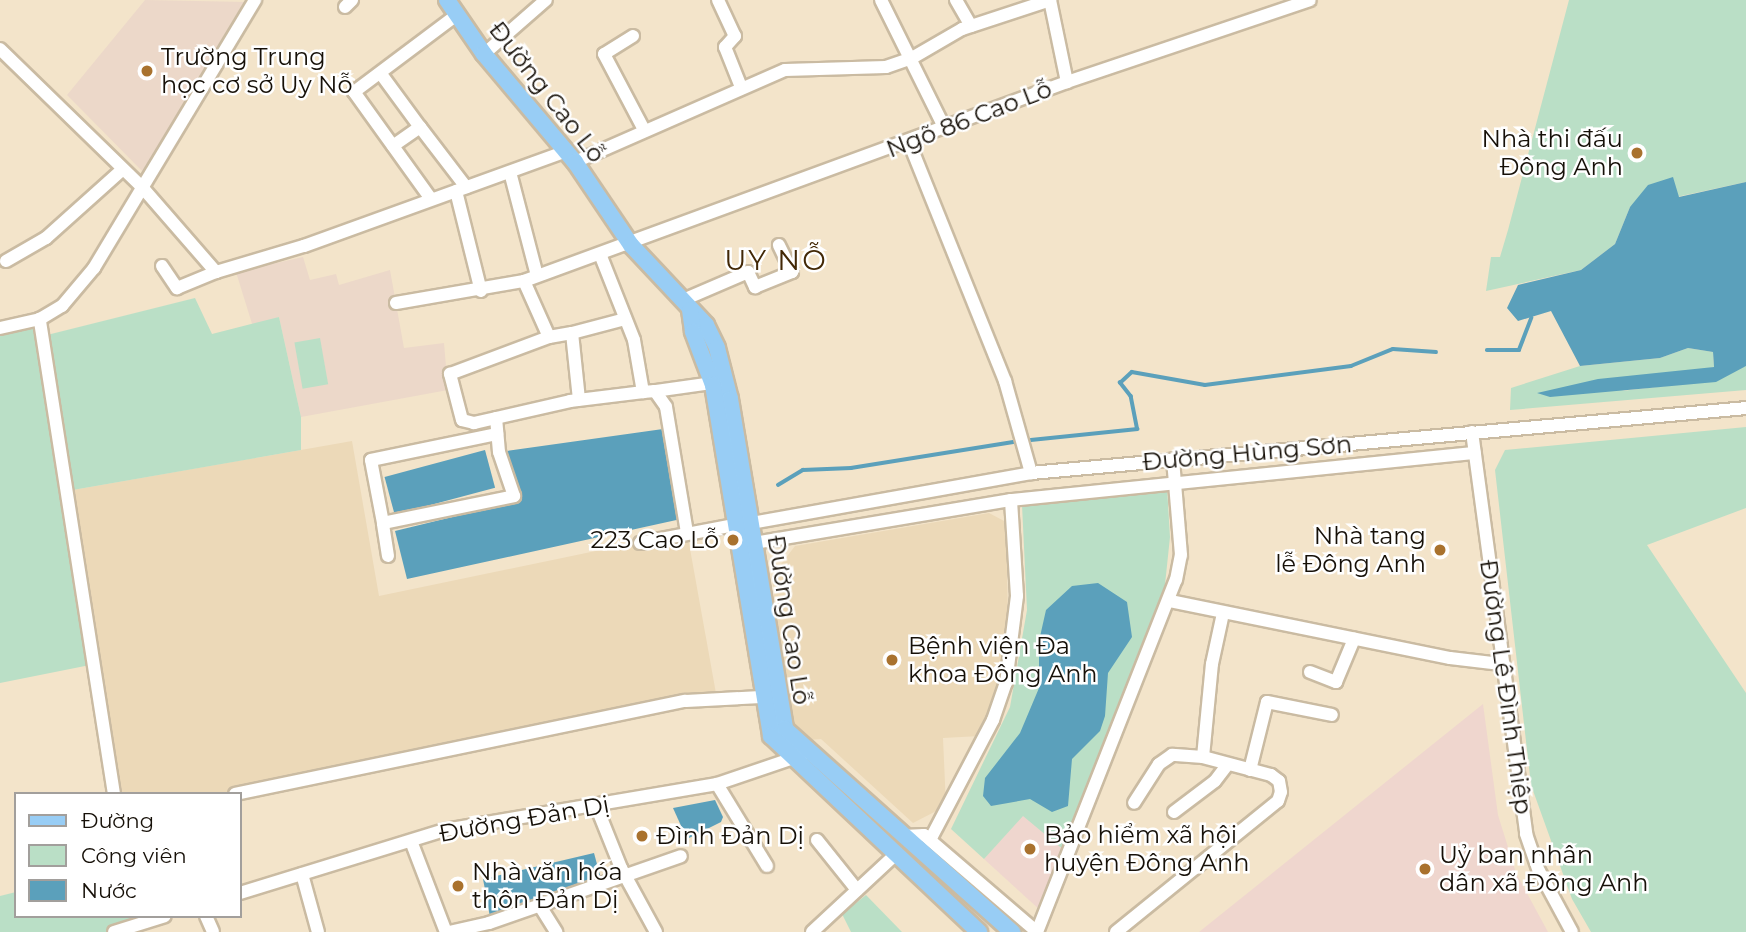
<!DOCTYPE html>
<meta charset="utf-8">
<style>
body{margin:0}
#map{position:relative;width:1746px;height:932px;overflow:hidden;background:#f3e4ca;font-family:Montserrat,sans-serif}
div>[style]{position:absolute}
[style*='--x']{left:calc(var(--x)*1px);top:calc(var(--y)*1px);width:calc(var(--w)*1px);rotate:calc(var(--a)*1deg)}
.commercial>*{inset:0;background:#efd6ce}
.built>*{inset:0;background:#ecd9b8}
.education>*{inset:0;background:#ecd8c9}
.green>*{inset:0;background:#badfc6;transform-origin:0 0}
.water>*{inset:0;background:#5ba0bb;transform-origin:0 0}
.stream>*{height:3.5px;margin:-1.75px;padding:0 1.75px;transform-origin:1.75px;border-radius:1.75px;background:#5ba0bb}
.roads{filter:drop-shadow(2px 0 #cabba2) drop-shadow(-2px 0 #cabba2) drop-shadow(0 2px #cabba2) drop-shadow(0 -2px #cabba2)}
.minor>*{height:12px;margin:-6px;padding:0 6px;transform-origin:6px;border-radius:6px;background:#fff}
.major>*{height:16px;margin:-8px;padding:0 8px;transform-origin:8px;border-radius:8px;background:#98cdf5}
.dots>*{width:19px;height:19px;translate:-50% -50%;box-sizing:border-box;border:4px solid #fff;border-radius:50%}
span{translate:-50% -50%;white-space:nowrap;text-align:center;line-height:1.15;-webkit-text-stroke:5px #fff;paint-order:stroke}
.poi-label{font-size:24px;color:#161008}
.left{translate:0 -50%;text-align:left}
.right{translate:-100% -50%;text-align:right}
.street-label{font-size:24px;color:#161008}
.quarter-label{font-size:28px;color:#422806;letter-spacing:2px}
.legend{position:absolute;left:14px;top:792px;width:228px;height:126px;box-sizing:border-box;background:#fff;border:2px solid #a29f9c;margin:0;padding:9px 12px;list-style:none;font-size:21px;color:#161008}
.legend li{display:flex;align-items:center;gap:14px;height:35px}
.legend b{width:35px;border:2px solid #a29f9c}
</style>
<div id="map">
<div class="commercial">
<div style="clip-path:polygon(1483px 704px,1498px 815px,1516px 873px,1548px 932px,1199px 932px)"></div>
<div style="clip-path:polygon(1023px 815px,1065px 851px,1040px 910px,984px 859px)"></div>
</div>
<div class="built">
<div style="clip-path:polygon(352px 441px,379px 596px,687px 532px,717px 699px,219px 794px,114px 794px,67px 491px)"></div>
<div style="clip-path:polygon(989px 513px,1006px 522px,1008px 620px,1003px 670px,980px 736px,943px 738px,946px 806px,913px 823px,821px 739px,809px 740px,794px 727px,779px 650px,772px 576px,795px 546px)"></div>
</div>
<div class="education">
<div style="clip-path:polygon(145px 0,247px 2px,145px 174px,67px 95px)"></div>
<div style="clip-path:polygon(303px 257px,310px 280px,336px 274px,339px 285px,390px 270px,404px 348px,444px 343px,448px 390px,301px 417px,279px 317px,253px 327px,236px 272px)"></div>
</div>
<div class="green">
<div style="clip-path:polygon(1569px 0,1746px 0,1746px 182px,1630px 207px,1615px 244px,1581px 270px,1486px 291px,1491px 257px,1500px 257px,1508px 230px)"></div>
<div style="clip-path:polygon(195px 298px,212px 334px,279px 317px,301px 417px,301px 450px,67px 491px,95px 664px,0 683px,0 329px,40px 319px,43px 336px)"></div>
<div style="left:320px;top:338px;width:47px;height:26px;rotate:80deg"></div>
<div style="clip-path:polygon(1688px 348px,1713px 352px,1714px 367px,1621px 391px,1684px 384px,1746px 366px,1746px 390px,1510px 410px,1511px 388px,1580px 366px,1660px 358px)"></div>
<div style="clip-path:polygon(1746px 427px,1746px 508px,1647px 545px,1746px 693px,1746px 932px,1591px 932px,1572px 899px,1531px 785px,1495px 470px,1505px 450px)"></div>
<div style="clip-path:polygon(1167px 487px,1170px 537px,1164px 594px,1065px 851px,1023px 816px,984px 859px,951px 829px,1010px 707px,1027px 610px,1022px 505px)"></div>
<div style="clip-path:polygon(16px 892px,16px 916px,133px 916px,134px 926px,114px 932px,0 932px,0 896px)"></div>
<div style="clip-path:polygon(866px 895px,902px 932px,851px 932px,842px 914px)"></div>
</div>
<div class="water">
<div style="clip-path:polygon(1673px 177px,1679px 197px,1746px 182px,1746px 366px,1716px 382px,1550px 397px,1537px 393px,1598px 379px,1714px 367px,1713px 352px,1688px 348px,1660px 358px,1580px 366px,1551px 311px,1518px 321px,1507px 308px,1518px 285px,1581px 270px,1615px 244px,1630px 207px,1648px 185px)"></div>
<div style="clip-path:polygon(663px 429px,681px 519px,407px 579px,395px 531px,522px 500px,507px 451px)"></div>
<div style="left:485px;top:450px;width:39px;height:104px;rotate:75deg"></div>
<div style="clip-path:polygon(1098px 583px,1127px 602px,1132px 637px,1108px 673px,1105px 716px,1100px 731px,1072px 759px,1068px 806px,1052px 812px,1030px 799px,991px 806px,983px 796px,985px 778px,1020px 733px,1039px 688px,1039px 641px,1046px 610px,1072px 586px)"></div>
<div style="clip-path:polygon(715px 800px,723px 817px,721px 822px,687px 839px,673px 808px)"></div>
<div style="clip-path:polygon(594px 853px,601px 879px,490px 917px,483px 879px)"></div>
</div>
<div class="stream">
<div style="--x:1487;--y:350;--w:32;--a:0"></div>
<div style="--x:1519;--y:350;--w:34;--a:-69"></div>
<div style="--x:1031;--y:440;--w:107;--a:-5.9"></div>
<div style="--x:1137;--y:429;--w:33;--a:-101"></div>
<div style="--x:1131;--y:397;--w:18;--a:-128"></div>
<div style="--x:1120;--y:383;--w:16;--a:-43"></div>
<div style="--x:1132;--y:372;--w:74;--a:10.1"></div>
<div style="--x:1205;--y:385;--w:147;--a:-7.4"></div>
<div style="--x:1351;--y:366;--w:45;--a:-22"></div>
<div style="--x:1393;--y:349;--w:43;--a:4"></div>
<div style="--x:778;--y:485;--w:29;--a:-31"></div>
<div style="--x:803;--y:470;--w:48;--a:-2.4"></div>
<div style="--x:851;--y:468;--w:164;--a:-9.1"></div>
</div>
<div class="roads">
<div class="minor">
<div style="--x:718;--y:0;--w:40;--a:65"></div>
<div style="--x:735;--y:36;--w:15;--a:132"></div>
<div style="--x:725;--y:47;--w:43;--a:68.2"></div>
<div style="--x:881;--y:0;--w:144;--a:63.6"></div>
<div style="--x:956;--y:0;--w:30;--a:60"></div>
<div style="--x:1050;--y:0;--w:84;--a:78.3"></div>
<div style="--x:345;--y:7;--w:10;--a:-45"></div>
<div style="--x:633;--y:36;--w:34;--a:148"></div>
<div style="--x:604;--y:54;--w:86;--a:62.2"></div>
<div style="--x:0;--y:49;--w:198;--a:44.2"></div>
<div style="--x:142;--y:187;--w:113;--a:49"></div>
<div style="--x:216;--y:272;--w:92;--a:-16.5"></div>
<div style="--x:304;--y:246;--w:276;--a:-19.9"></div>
<div style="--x:484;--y:54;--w:82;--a:-41.1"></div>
<div style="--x:381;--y:74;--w:66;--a:53.7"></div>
<div style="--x:420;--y:127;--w:33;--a:145"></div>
<div style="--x:420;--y:127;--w:76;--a:52.5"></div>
<div style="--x:909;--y:142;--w:258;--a:68.1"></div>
<div style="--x:1005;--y:381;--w:96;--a:74.2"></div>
<div style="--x:575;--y:162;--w:229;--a:-23.7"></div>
<div style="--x:785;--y:70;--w:101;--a:-1.7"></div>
<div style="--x:886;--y:67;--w:28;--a:-19"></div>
<div style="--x:912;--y:58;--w:58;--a:-30.1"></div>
<div style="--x:962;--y:29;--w:93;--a:-18.2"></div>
<div style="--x:510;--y:172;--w:107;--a:75.4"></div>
<div style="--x:456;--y:191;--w:103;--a:76"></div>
<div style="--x:431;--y:199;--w:132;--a:-125.7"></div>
<div style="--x:354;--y:92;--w:130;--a:-36.9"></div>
<div style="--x:600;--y:254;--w:92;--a:68.4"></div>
<div style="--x:634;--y:340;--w:53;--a:80.2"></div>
<div style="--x:6;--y:261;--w:46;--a:-29.9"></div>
<div style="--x:46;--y:238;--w:103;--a:-41.9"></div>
<div style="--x:162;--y:266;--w:27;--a:56"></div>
<div style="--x:177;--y:288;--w:42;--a:-22.3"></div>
<div style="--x:524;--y:281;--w:61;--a:65.9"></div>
<div style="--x:683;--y:300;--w:71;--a:-23.3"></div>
<div style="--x:748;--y:272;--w:17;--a:65"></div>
<div style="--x:755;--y:287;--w:40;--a:-22"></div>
<div style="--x:792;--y:272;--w:30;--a:-116"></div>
<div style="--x:396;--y:303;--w:130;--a:-9.8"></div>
<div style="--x:524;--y:281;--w:578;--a:-20.13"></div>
<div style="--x:1067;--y:82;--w:256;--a:-18.6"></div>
<div style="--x:0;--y:328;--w:41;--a:-12.7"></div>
<div style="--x:572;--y:333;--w:55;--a:-14.8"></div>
<div style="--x:655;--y:391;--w:58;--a:-8"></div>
<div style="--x:496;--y:418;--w:23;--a:167"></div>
<div style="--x:474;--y:423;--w:12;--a:-166"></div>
<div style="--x:462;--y:420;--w:48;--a:-104.6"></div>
<div style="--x:450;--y:374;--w:106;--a:-20.5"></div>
<div style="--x:549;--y:337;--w:23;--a:-10"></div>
<div style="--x:572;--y:333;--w:67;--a:84"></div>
<div style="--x:1472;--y:432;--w:406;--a:82.3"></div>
<div style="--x:1526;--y:834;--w:39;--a:71"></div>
<div style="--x:1539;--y:871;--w:69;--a:61.6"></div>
<div style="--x:383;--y:523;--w:64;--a:-100.8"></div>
<div style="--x:371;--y:460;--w:129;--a:-11.7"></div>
<div style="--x:751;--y:523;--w:284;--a:-10.1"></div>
<div style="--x:1031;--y:473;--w:718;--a:-5.19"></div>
<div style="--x:640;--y:543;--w:96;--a:-10.8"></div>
<div style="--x:754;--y:543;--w:261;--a:-9.5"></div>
<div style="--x:1011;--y:500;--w:466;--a:-5.8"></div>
<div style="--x:388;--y:556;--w:33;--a:-99"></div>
<div style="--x:383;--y:523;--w:134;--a:-11.6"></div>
<div style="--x:514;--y:496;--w:46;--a:-108.8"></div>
<div style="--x:499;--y:452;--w:34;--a:-95"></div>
<div style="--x:496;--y:418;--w:76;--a:-12.9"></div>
<div style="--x:570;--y:401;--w:74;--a:-7"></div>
<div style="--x:643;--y:392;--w:12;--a:-5"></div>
<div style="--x:655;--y:391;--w:19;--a:55"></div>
<div style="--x:666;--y:407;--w:127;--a:80.5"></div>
<div style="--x:1170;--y:601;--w:286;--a:11.5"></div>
<div style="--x:1450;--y:658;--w:51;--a:6.7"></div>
<div style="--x:1310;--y:672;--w:28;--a:21"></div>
<div style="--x:1336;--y:682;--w:47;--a:-67.3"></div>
<div style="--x:1203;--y:757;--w:93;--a:-84.5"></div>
<div style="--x:1212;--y:664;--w:52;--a:-77.8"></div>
<div style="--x:1250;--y:770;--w:70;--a:-76"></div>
<div style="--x:1267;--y:702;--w:66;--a:11.3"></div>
<div style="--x:717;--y:784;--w:96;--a:58.6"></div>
<div style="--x:114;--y:794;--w:481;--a:-98.9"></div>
<div style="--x:40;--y:319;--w:26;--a:-31"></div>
<div style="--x:62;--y:306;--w:50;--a:-49.9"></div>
<div style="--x:94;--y:268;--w:313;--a:-59"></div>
<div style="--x:235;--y:794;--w:460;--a:-11.7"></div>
<div style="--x:686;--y:701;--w:75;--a:-3.1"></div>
<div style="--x:597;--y:808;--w:65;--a:68.2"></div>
<div style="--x:621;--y:868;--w:73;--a:61.3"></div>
<div style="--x:1174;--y:812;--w:51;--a:-37.1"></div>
<div style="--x:1215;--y:781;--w:20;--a:-53"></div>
<div style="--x:904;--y:836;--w:20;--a:-3"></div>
<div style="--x:924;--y:835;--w:149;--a:40.6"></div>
<div style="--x:817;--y:840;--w:64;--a:51.3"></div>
<div style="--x:930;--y:840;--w:136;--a:-62.3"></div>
<div style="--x:993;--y:720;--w:39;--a:-71"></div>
<div style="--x:1006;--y:683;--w:88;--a:-82.8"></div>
<div style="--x:1017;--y:596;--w:96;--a:-93.6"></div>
<div style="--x:411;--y:841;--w:97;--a:69"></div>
<div style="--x:302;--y:874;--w:60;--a:74.6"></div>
<div style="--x:240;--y:893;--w:214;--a:-17.1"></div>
<div style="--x:445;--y:830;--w:276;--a:-9.6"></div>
<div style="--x:717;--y:784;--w:90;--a:-18.8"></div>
<div style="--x:540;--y:906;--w:31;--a:58"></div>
<div style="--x:206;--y:916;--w:17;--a:66"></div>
<div style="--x:114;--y:932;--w:53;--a:-17.4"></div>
<div style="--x:449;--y:932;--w:41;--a:-12.7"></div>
<div style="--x:489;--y:923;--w:203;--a:-19.2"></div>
<div style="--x:812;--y:932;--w:116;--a:-42.9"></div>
<div style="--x:1037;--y:932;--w:378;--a:-68.5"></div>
<div style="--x:1176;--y:580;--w:25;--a:-79"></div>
<div style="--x:1181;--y:555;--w:96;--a:-94.8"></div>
<div style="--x:1116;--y:932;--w:208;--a:-39"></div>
<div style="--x:1278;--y:801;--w:9;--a:-72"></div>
<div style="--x:1281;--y:792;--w:11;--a:-100"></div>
<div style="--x:1279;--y:781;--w:10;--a:-143"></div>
<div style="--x:1271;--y:775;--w:70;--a:-165.2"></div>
<div style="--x:1203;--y:757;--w:31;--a:-176"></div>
<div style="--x:1172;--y:755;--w:16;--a:145"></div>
<div style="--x:1159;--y:764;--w:46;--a:122.7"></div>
</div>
<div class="major">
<div style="--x:447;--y:0;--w:65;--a:55.6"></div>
<div style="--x:484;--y:54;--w:141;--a:49.9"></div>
<div style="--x:575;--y:162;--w:100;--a:56"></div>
<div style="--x:631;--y:245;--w:110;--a:46.8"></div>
<div style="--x:706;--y:325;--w:25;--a:64"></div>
<div style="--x:717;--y:348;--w:53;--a:75.7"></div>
<div style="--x:730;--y:399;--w:335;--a:80.5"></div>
<div style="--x:785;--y:729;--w:305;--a:41.8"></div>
<div style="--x:690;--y:310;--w:22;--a:82"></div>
<div style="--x:693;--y:332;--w:57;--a:69.3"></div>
<div style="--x:713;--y:385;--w:356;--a:80.6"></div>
<div style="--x:771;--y:736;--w:286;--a:43.3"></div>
</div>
</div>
<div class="dots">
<div style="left:147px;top:71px;background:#a9722e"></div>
<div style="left:1637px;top:153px;background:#a9722e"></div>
<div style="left:733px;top:540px;background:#a9722e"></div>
<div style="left:1440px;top:550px;background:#a9722e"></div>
<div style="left:892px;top:660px;background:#a9722e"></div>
<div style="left:642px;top:836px;background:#a9722e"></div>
<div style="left:1030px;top:849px;background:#a9722e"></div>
<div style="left:1425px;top:869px;background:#a9722e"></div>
<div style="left:458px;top:886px;background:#a9722e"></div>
</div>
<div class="poi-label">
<span class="left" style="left:161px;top:71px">Trường Trung<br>học cơ sở Uy Nỗ</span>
<span class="right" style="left:1623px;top:153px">Nhà thi đấu<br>Đông Anh</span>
<span class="right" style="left:1426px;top:550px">Nhà tang<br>lễ Đông Anh</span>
<span class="right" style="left:719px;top:540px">223 Cao Lỗ</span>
<span class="left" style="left:908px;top:660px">Bệnh viện Đa<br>khoa Đông Anh</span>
<span class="left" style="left:1044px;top:849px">Bảo hiểm xã hội<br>huyện Đông Anh</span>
<span class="left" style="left:656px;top:836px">Đình Đản Dị</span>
<span class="left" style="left:1439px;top:869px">Uỷ ban nhân<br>dân xã Đông Anh</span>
<span class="left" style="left:472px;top:886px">Nhà văn hóa<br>thôn Đản Dị</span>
</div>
<div class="street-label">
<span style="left:547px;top:92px;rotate:52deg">Đường Cao Lỗ</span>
<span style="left:969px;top:119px;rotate:-21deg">Ngõ 86 Cao Lỗ</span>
<span style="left:1247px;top:453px;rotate:-5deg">Đường Hùng Sơn</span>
<span style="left:789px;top:620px;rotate:81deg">Đường Cao Lỗ</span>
<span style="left:1506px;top:687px;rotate:82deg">Đường Lê Đình Thiệp</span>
<span style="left:524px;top:819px;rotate:-10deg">Đường Đản Dị</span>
</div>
<div class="quarter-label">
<span style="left:776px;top:260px">UY NỖ</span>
</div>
<ul class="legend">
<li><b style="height:9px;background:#98cdf5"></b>Đường</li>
<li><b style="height:19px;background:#badfc6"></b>Công viên</li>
<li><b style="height:19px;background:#5ba0bb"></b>Nước</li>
</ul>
</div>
